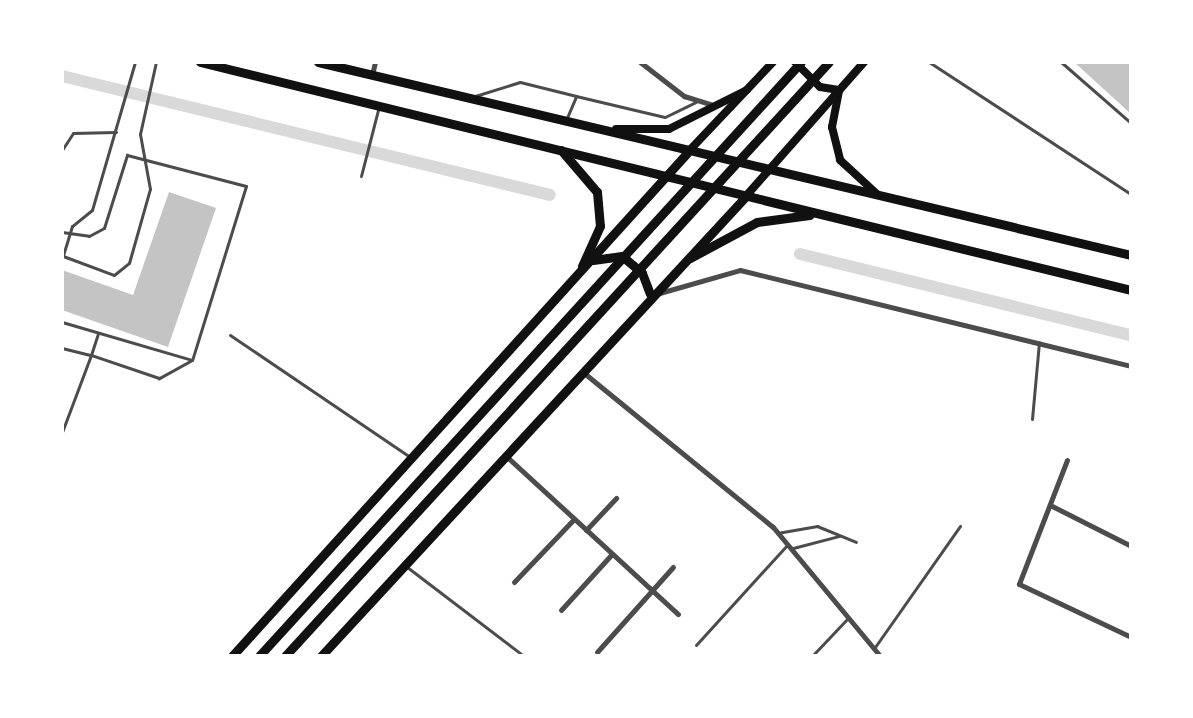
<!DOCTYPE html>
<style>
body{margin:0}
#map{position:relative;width:1193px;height:718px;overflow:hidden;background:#fff;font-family:Helvetica,sans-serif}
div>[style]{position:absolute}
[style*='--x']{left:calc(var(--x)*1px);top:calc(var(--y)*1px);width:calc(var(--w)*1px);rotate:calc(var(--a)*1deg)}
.canal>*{height:12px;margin:-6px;padding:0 6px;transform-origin:6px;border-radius:6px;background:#d9d9d9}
.building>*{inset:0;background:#c4c4c4}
.service>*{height:3px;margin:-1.5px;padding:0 1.5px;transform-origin:1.5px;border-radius:1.5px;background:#4c4c4c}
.minor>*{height:5px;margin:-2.5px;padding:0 2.5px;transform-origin:2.5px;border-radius:2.5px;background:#4c4c4c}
.primary>*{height:8px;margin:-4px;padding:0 4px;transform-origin:4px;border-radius:4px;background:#111}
.trunk>*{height:9px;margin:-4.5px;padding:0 4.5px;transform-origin:4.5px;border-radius:4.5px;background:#111}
span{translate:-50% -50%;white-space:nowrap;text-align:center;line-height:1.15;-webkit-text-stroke:8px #fff;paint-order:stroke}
.frame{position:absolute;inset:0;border:64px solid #fff;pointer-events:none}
</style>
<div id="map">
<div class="canal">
<div style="--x:62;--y:76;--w:502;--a:13.7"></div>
<div style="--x:800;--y:254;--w:341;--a:13.8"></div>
</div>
<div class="building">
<div style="clip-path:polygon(1074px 62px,1131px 62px,1131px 114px)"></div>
<div style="clip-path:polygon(169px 192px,216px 208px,168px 347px,62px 310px,62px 270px,133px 295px)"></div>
</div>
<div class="service">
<div style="--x:135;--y:62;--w:154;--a:106.2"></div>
<div style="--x:92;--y:210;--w:26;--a:141"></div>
<div style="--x:72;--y:226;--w:31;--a:107"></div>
<div style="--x:63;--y:256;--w:54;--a:20.4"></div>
<div style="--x:114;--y:275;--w:19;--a:-39"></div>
<div style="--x:129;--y:263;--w:77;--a:-74.2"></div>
<div style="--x:150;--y:189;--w:56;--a:-100.3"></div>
<div style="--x:140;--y:134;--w:74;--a:-77.5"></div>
<div style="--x:662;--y:62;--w:15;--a:0"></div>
<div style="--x:929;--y:62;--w:241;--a:33.2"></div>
<div style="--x:1061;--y:62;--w:93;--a:41.1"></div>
<div style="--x:475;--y:96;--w:47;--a:-17.3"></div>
<div style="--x:520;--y:82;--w:58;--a:14"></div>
<div style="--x:566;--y:120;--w:26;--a:-67"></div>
<div style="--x:576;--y:96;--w:91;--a:13.3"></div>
<div style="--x:665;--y:117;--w:34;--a:-26"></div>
<div style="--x:62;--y:150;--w:20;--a:-57"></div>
<div style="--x:73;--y:133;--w:43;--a:-1.3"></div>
<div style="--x:361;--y:176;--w:72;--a:-75.6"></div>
<div style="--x:62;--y:232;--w:27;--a:8"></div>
<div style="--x:89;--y:236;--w:17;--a:-28"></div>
<div style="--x:104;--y:228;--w:77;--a:-72.5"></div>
<div style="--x:127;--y:155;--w:123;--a:14.6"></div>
<div style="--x:246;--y:186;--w:182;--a:107.2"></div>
<div style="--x:192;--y:360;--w:38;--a:151"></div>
<div style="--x:159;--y:378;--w:72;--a:-161.3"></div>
<div style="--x:91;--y:355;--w:82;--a:110.6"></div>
<div style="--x:62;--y:322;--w:135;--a:16.3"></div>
<div style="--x:230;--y:335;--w:217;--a:34.1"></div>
<div style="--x:62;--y:348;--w:30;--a:14"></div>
<div style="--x:91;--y:355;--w:23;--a:-72"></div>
<div style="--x:1032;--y:419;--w:77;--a:-84.8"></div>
<div style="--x:777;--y:533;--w:41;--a:-9.9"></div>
<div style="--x:817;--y:526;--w:42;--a:22.3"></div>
<div style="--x:793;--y:548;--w:48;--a:-14.6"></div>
<div style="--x:407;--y:567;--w:147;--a:37.3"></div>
<div style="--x:696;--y:645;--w:135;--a:-47.7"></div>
<div style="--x:875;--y:647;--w:148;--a:-54.9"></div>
<div style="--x:389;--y:656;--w:3;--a:0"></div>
<div style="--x:812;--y:656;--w:52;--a:-46.5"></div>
</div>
<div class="minor">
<div style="--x:640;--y:62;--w:56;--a:37.7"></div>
<div style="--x:684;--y:96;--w:31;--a:17"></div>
<div style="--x:372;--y:75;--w:13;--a:-77"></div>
<div style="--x:656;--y:294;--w:87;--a:-15.9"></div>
<div style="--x:740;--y:270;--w:403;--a:13.8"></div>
<div style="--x:584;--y:373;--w:244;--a:39.2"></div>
<div style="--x:773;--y:527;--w:168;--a:50.3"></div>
<div style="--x:505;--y:455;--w:235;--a:42.6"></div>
<div style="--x:1067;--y:460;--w:133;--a:111.2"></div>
<div style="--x:1019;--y:584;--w:124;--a:25.3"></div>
<div style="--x:1050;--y:505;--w:91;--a:26.8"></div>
<div style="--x:586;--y:530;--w:44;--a:-46.8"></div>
<div style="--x:514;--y:582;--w:87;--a:-46.4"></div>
<div style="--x:561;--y:610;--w:76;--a:-47.7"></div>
<div style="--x:597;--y:652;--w:114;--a:-48.2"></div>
</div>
<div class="primary">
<div style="--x:795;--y:62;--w:35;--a:45"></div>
<div style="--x:820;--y:87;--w:19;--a:9"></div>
<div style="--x:839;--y:91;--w:37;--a:101"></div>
<div style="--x:832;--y:127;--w:34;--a:76"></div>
<div style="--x:840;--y:160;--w:50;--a:42.6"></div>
<div style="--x:616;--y:129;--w:53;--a:0"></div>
<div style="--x:669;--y:129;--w:87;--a:-26.6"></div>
<div style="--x:687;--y:153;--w:125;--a:-46.6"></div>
<div style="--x:746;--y:196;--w:179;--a:-48.6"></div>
</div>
<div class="trunk">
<div style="--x:200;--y:62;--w:959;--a:13.76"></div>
<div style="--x:318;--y:62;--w:836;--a:13.35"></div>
<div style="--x:561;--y:150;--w:55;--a:49.4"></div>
<div style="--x:597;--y:192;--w:34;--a:85"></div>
<div style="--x:600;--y:226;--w:44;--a:114.2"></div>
<div style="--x:690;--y:258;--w:76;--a:-28.2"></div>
<div style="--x:757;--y:222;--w:53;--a:-7.5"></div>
<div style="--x:593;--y:260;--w:29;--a:-8"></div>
<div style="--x:622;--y:256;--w:26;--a:40"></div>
<div style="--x:642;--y:273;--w:22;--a:69"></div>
<div style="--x:232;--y:656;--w:678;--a:-47.87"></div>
<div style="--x:259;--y:656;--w:804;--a:-47.62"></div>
<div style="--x:285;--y:656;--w:805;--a:-47.52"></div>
<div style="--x:321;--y:656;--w:626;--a:-47.26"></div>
</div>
<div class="frame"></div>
</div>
